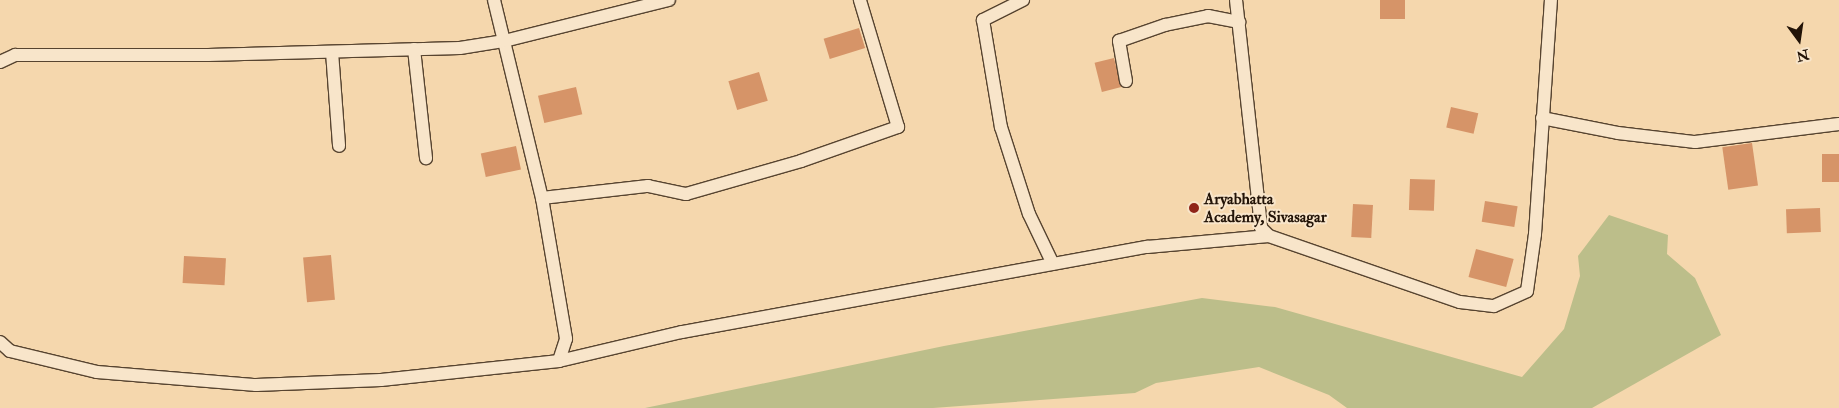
<!DOCTYPE html>
<style>
body{margin:0}
#map{position:relative;width:1839px;height:408px;overflow:hidden;background:#f5d7ad;font-family:"IM FELL Double Pica",serif}
div>[style]{position:absolute}
[style*='--x']{left:calc(var(--x)*1px);top:calc(var(--y)*1px);width:calc(var(--w)*1px);rotate:calc(var(--a)*1deg)}
.green>*{inset:0;background:#bcbe8a}
.building>*{inset:0;background:#d69468;transform-origin:0 0}
.roads{filter:drop-shadow(1px 0 #574430) drop-shadow(-1px 0 #574430) drop-shadow(0 1px #574430) drop-shadow(0 -1px #574430)}
.minor>*{height:12px;margin:-6px;padding:0 6px;transform-origin:6px;border-radius:6px;background:#f8e5ca}
.dots>*{width:14px;height:14px;translate:-50% -50%;box-sizing:border-box;border:2px solid #f8e5ca;border-radius:50%}
span{translate:-50% -50%;white-space:nowrap;text-align:center;line-height:1.15;-webkit-text-stroke:4px #f8e5ca;paint-order:stroke}
.poi-label{font-size:16px;color:#221307;font-weight:700}
.left{translate:0 -50%;text-align:left}
.north{position:absolute;left:1774px;top:15px;width:50px;height:50px;-webkit-text-stroke:4px #f8e5ca;paint-order:stroke;rotate:166deg;font-size:14px;font-weight:700;line-height:20px;text-align:center;color:#221307}
.north::after{content:'';display:block;margin:auto;width:18px;height:22px;background:#221307;clip-path:polygon(50% 0,100% 100%,50% 72%,0 100%)}
</style>
<div id="map">
<div class="green">
<div style="clip-path:polygon(1609px 215px,1668px 235px,1667px 254px,1695px 278px,1721px 335px,1592px 408px,1347px 408px,1329px 395px,1259px 367px,1156px 383px,1135px 393px,933px 408px,645px 408px,944px 346px,1202px 298px,1275px 307px,1522px 377px,1564px 329px,1580px 276px,1578px 256px)"></div>
</div>
<div class="building">
<div style="left:1380px;top:0;width:25px;height:19px"></div>
<div style="left:859px;top:28px;width:21px;height:37px;rotate:73deg"></div>
<div style="left:1114px;top:58px;width:30px;height:20px;rotate:76deg"></div>
<div style="left:759px;top:72px;width:30px;height:32px;rotate:73deg"></div>
<div style="left:576px;top:87px;width:28px;height:39px;rotate:77deg"></div>
<div style="left:1451px;top:107px;width:28px;height:21px;rotate:13deg"></div>
<div style="left:1752px;top:143px;width:43px;height:30px;rotate:82deg"></div>
<div style="left:516px;top:146px;width:24px;height:36px;rotate:78deg"></div>
<div style="left:1839px;top:154px;width:28px;height:17px;rotate:90deg"></div>
<div style="left:1410px;top:179px;width:25px;height:31px;rotate:2deg"></div>
<div style="left:1485px;top:201px;width:33px;height:21px;rotate:9deg"></div>
<div style="left:1353px;top:204px;width:20px;height:33px;rotate:3deg"></div>
<div style="left:1820px;top:208px;width:24px;height:34px;rotate:88deg"></div>
<div style="left:1476px;top:249px;width:39px;height:29px;rotate:15deg"></div>
<div style="left:331px;top:255px;width:45px;height:28px;rotate:85deg"></div>
<div style="left:184px;top:256px;width:42px;height:27px;rotate:3deg"></div>
</div>
<div class="roads">
<div class="minor">
<div style="--x:494;--y:0;--w:204;--a:76.4"></div>
<div style="--x:542;--y:198;--w:143;--a:80.3"></div>
<div style="--x:566;--y:339;--w:23;--a:108"></div>
<div style="--x:1023;--y:0;--w:45;--a:153.4"></div>
<div style="--x:983;--y:20;--w:109;--a:80.5"></div>
<div style="--x:1001;--y:127;--w:91;--a:72.2"></div>
<div style="--x:1029;--y:214;--w:55;--a:64.4"></div>
<div style="--x:1236;--y:0;--w:229;--a:83.7"></div>
<div style="--x:1261;--y:228;--w:11;--a:45"></div>
<div style="--x:414;--y:49;--w:110;--a:83.7"></div>
<div style="--x:332;--y:52;--w:94;--a:85.7"></div>
<div style="--x:0;--y:62;--w:17;--a:-25"></div>
<div style="--x:15;--y:55;--w:193;--a:0"></div>
<div style="--x:208;--y:55;--w:252;--a:-1.6"></div>
<div style="--x:460;--y:48;--w:45;--a:-9"></div>
<div style="--x:504;--y:41;--w:170;--a:-14"></div>
<div style="--x:1126;--y:81;--w:41;--a:-99.9"></div>
<div style="--x:1119;--y:41;--w:49;--a:-19.2"></div>
<div style="--x:1165;--y:25;--w:44;--a:-11.8"></div>
<div style="--x:1208;--y:16;--w:32;--a:11"></div>
<div style="--x:1542;--y:118;--w:77;--a:11.2"></div>
<div style="--x:1618;--y:133;--w:78;--a:6.7"></div>
<div style="--x:1695;--y:142;--w:145;--a:-7.1"></div>
<div style="--x:542;--y:198;--w:107;--a:-6.5"></div>
<div style="--x:648;--y:186;--w:39;--a:12"></div>
<div style="--x:686;--y:194;--w:120;--a:-16"></div>
<div style="--x:801;--y:161;--w:103;--a:-19.3"></div>
<div style="--x:898;--y:127;--w:133;--a:-106.7"></div>
<div style="--x:0;--y:342;--w:13;--a:42"></div>
<div style="--x:10;--y:351;--w:89;--a:13.6"></div>
<div style="--x:97;--y:372;--w:160;--a:4.7"></div>
<div style="--x:256;--y:385;--w:125;--a:-2.3"></div>
<div style="--x:381;--y:380;--w:179;--a:-6.1"></div>
<div style="--x:559;--y:361;--w:126;--a:-13.3"></div>
<div style="--x:682;--y:332;--w:473;--a:-10.4"></div>
<div style="--x:1147;--y:247;--w:122;--a:-5.2"></div>
<div style="--x:1269;--y:236;--w:202;--a:19.1"></div>
<div style="--x:1460;--y:302;--w:34;--a:7"></div>
<div style="--x:1494;--y:306;--w:36;--a:-24"></div>
<div style="--x:1527;--y:291;--w:58;--a:-82"></div>
<div style="--x:1535;--y:234;--w:235;--a:-86.1"></div>
</div>
</div>
<div class="dots">
<div style="left:1194px;top:208px;background:#8f2418"></div>
</div>
<div class="poi-label">
<span class="left" style="left:1204px;top:208px">Aryabhatta<br>Academy, Sivasagar</span>
</div>
<div class="north">N</div>
</div>
